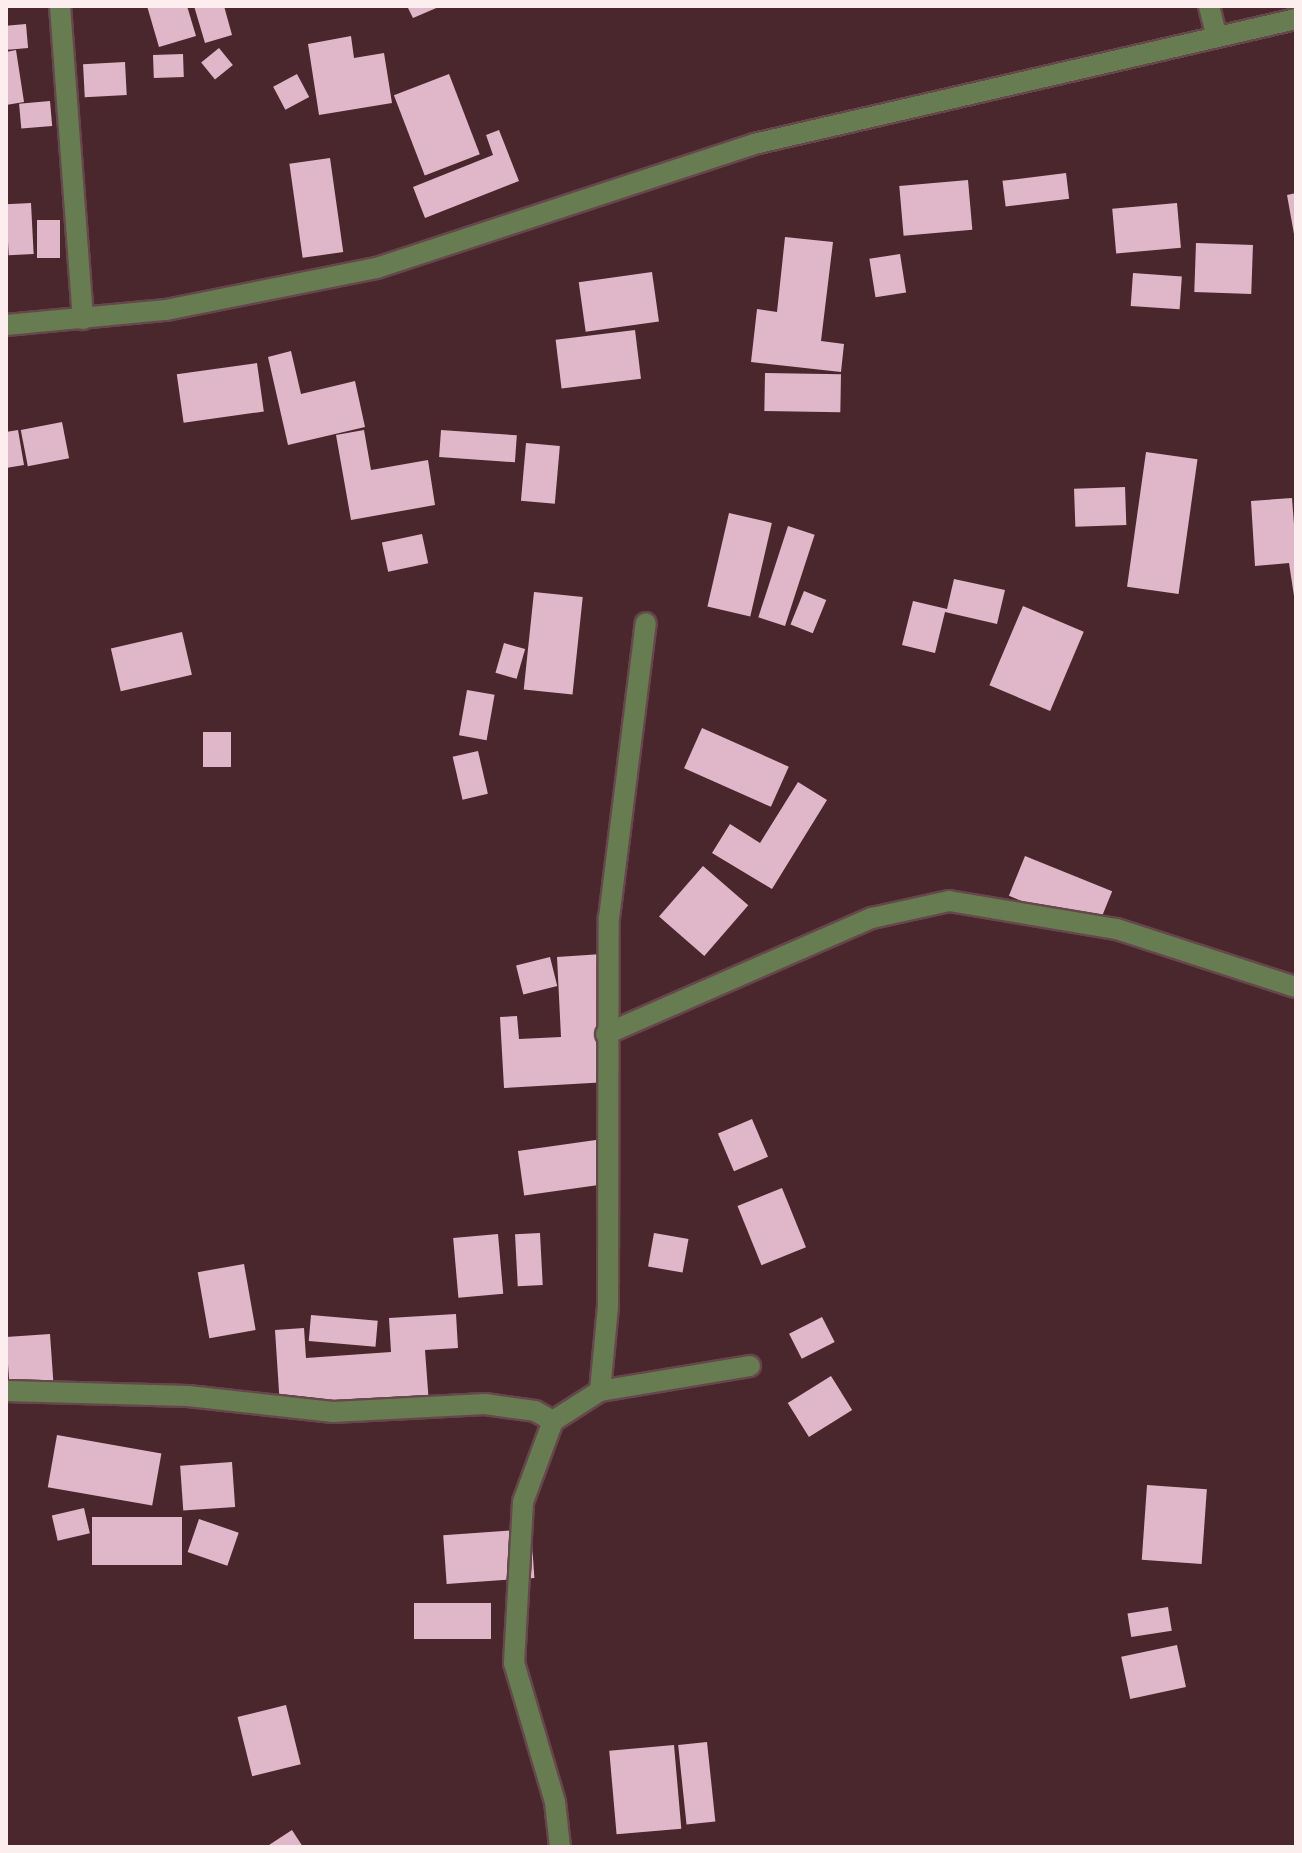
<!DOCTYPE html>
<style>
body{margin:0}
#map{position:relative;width:1302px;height:1853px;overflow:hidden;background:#4a272d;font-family:"Source Sans 3",sans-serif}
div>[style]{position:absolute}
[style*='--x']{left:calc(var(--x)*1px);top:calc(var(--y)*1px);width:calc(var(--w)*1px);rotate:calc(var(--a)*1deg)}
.building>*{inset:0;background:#e0b7c9;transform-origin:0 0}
.roads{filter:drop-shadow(2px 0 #66474c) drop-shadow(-2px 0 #66474c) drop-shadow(0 2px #66474c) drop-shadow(0 -2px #66474c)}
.minor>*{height:20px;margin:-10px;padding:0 10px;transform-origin:10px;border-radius:10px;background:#677d51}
span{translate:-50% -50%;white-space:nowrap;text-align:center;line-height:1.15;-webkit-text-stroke:8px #3f1d23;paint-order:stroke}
.frame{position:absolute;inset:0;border:8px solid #fceeef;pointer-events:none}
</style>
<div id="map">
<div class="building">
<div style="clip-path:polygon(147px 6px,187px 6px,196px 36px,159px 47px)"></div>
<div style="clip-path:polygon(194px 6px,224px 6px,232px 35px,205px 43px)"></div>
<div style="clip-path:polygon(407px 6px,441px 6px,413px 18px)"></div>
<div style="left:26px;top:24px;width:24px;height:20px;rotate:85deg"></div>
<div style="clip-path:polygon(351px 36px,354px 58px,384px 53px,392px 103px,319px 115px,308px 44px)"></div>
<div style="left:219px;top:48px;width:22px;height:23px;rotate:51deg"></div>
<div style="clip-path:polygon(16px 50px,24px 102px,6px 105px,6px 52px)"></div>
<div style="left:183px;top:54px;width:23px;height:30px;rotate:88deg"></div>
<div style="left:125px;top:62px;width:33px;height:42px;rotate:87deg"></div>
<div style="left:297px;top:74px;width:26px;height:27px;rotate:62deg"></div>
<div style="left:449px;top:74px;width:86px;height:59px;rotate:69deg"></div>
<div style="left:50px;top:101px;width:25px;height:31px;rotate:85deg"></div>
<div style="clip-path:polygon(499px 130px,519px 181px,425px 218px,413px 187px,493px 155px,486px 135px)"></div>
<div style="left:330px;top:158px;width:95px;height:41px;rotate:82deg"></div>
<div style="left:1066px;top:173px;width:26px;height:64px;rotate:83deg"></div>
<div style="left:968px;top:180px;width:50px;height:69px;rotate:85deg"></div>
<div style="clip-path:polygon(1296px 193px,1296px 234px,1294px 234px,1287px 195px)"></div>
<div style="left:31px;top:203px;width:51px;height:25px;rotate:87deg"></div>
<div style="left:1177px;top:203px;width:45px;height:65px;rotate:85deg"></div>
<div style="left:37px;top:220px;width:23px;height:38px"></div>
<div style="clip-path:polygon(785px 237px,833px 242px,821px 341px,844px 344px,841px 372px,751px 362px,757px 309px,777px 312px)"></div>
<div style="left:1196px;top:243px;width:57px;height:49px;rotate:2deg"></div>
<div style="left:900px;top:254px;width:39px;height:31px;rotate:81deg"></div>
<div style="left:652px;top:272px;width:50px;height:74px;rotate:82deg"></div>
<div style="left:1133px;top:273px;width:49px;height:33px;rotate:4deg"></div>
<div style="left:635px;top:330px;width:49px;height:80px;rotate:83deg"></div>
<div style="clip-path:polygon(291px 351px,301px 394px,355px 381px,365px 427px,288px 445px,268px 357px)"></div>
<div style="left:257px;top:363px;width:49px;height:81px;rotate:82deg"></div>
<div style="left:765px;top:373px;width:76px;height:38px;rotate:1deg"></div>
<div style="left:62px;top:422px;width:37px;height:42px;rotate:79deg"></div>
<div style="clip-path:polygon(18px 430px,24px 465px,6px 468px,6px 432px)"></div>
<div style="clip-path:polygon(364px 430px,371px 470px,428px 460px,435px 505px,351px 520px,336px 435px)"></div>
<div style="left:441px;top:430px;width:76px;height:27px;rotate:4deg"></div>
<div style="left:526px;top:443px;width:34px;height:58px;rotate:5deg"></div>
<div style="left:1146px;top:452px;width:52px;height:136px;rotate:8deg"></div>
<div style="left:1125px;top:487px;width:38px;height:51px;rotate:88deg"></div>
<div style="clip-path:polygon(1292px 498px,1296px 550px,1294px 596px,1289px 563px,1255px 566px,1251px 501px)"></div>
<div style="left:729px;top:513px;width:44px;height:96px;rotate:13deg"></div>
<div style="left:788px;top:526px;width:28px;height:96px;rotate:18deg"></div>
<div style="left:422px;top:534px;width:30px;height:41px;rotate:78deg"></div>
<div style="clip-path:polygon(954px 579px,1005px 590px,997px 624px,945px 612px,935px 653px,902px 645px,913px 601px,947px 609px)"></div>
<div style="left:804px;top:591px;width:24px;height:36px;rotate:22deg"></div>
<div style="left:534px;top:592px;width:49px;height:98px;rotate:6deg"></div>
<div style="left:1023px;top:606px;width:66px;height:86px;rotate:23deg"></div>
<div style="left:182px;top:632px;width:44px;height:73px;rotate:77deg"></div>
<div style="left:504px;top:643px;width:22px;height:31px;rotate:16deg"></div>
<div style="left:467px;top:690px;width:28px;height:46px;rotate:10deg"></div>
<div style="left:702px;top:728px;width:95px;height:44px;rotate:24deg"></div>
<div style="left:203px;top:732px;width:28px;height:35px"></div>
<div style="left:478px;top:751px;width:44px;height:26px;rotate:77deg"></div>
<div style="clip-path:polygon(798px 782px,827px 800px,772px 889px,712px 853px,730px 824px,760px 843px)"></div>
<div style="left:1025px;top:856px;width:94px;height:43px;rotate:22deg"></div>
<div style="left:703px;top:866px;width:60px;height:67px;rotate:41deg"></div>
<div style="clip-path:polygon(602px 954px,608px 1082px,504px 1088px,500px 1017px,517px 1016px,519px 1039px,561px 1037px,557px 957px)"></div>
<div style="left:550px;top:957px;width:30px;height:35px;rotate:76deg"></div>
<div style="left:752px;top:1119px;width:41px;height:37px;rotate:67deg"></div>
<div style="left:610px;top:1138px;width:45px;height:93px;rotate:82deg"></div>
<div style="left:782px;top:1188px;width:64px;height:48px;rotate:68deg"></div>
<div style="left:540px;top:1233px;width:52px;height:25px;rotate:87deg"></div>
<div style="left:654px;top:1233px;width:35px;height:34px;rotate:10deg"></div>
<div style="left:498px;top:1234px;width:60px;height:45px;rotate:85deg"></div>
<div style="left:244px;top:1264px;width:67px;height:47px;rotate:80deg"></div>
<div style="clip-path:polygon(456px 1314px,458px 1348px,425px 1350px,430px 1418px,391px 1421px,390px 1399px,280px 1407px,275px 1330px,304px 1328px,306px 1358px,391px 1352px,389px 1318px)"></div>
<div style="left:311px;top:1315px;width:67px;height:26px;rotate:5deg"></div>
<div style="left:822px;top:1317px;width:28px;height:37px;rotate:63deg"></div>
<div style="left:50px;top:1334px;width:52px;height:44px;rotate:86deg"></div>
<div style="left:831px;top:1376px;width:40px;height:51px;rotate:58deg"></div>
<div style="left:57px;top:1435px;width:106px;height:53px;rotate:10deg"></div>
<div style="left:232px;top:1462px;width:45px;height:52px;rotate:86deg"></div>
<div style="left:1147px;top:1485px;width:60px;height:75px;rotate:4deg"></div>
<div style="left:84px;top:1508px;width:26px;height:33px;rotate:77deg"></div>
<div style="left:92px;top:1517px;width:90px;height:48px"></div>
<div style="left:199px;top:1519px;width:42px;height:35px;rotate:19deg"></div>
<div style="left:531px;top:1529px;width:49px;height:88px;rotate:86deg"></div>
<div style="left:491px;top:1603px;width:36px;height:77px;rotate:90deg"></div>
<div style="left:1168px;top:1607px;width:24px;height:41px;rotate:81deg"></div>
<div style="left:1177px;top:1645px;width:43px;height:57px;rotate:78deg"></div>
<div style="left:286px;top:1705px;width:61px;height:50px;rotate:76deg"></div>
<div style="left:707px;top:1742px;width:80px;height:29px;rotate:84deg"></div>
<div style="left:674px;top:1745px;width:84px;height:65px;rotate:85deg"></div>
<div style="clip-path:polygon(292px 1830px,303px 1847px,270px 1847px,269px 1845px)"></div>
</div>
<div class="roads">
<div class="minor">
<div style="--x:60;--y:6;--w:314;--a:85.8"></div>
<div style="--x:1209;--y:6;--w:30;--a:76"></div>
<div style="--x:6;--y:325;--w:161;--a:-5.4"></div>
<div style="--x:166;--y:310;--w:215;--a:-11.3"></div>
<div style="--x:377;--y:268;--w:397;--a:-18.2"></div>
<div style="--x:754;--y:144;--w:556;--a:-12.99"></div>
<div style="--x:606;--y:1034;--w:290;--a:-23.6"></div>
<div style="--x:872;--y:918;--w:79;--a:-12.4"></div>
<div style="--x:949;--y:901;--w:170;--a:9.5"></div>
<div style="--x:1117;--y:929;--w:188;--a:18"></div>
<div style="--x:6;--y:1391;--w:182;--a:1.6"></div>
<div style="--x:188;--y:1396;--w:146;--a:6.3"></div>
<div style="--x:333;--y:1412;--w:152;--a:-3"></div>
<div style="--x:485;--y:1404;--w:50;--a:8"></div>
<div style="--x:535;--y:1411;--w:21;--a:29"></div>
<div style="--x:600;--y:1391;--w:152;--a:-9.5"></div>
<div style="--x:560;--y:1847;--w:45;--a:-96.3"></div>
<div style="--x:555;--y:1802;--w:145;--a:-106.4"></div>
<div style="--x:514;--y:1663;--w:161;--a:-86.8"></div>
<div style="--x:523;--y:1502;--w:86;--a:-69.7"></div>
<div style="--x:553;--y:1421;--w:56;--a:-32.6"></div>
<div style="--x:600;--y:1391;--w:85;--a:-84.6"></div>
<div style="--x:608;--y:1306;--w:388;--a:-89.9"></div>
<div style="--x:609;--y:918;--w:297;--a:-82.9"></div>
</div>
</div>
<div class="frame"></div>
</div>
